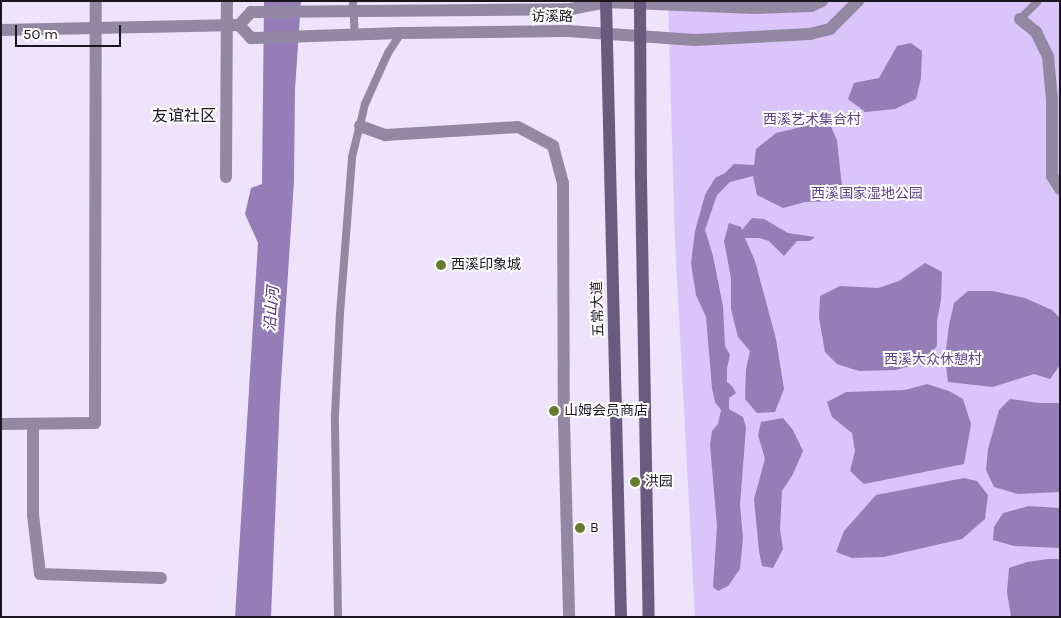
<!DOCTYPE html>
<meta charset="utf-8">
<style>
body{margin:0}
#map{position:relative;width:1061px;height:618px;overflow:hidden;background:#ede3fb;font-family:Karla,"Noto Sans SC",sans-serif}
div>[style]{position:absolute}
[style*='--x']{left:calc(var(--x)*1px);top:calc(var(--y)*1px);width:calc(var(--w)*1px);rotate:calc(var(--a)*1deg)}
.green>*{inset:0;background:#dac4f9}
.water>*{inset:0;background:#967db7}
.service>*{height:8px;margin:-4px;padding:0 4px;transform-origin:4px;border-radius:4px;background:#9388a2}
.minor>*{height:12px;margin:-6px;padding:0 6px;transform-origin:6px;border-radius:6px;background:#9388a2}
.tertiary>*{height:12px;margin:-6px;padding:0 6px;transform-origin:6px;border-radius:6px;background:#9388a2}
.secondary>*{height:12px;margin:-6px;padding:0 6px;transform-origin:6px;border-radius:6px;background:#6a5a80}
.dots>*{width:14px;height:14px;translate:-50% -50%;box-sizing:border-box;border:2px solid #fff;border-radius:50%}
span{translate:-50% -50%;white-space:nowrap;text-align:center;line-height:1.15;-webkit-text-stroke:4px #fff;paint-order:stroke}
.street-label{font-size:14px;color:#19161e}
.park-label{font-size:14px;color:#623f89}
.poi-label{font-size:14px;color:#19161e}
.left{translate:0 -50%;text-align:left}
.water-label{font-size:15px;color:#522f77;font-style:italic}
.quarter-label{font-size:16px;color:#19161e}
.frame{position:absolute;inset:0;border:2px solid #19161e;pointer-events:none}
.scale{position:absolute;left:15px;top:25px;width:106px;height:22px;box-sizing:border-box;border:2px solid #19161e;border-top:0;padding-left:6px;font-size:15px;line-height:18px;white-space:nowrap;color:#19161e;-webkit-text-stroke:4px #fff;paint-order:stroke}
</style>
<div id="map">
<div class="green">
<div style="clip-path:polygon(668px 1px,1060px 1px,1060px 617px,695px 617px,675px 241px)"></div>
</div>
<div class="water">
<div style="clip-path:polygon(264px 1px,301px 1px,295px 90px,294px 181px,280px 397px,271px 617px,235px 617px,258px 243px,245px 214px,251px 188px,262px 184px)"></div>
<div style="clip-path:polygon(911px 43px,922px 51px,921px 78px,916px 99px,895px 109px,865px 112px,848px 99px,854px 83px,879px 78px,897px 46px)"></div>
<div style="clip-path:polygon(818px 123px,831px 127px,837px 140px,842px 187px,833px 201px,805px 202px,783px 208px,757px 195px,753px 176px,730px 182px,717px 195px,705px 230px,713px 256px,723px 306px,725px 346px,730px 355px,727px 368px,727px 382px,732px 386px,736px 393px,729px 398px,729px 409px,743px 417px,746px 427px,740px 505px,743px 538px,740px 569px,728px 586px,718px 591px,713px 587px,717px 526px,710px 445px,712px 431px,718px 424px,721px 410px,715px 402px,712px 388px,706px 317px,696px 295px,691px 263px,695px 231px,705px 195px,715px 178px,725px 173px,734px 164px,754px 165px,756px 149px,776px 133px)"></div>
<div style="clip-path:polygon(752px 218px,764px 219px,788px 233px,815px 237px,810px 241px,797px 241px,784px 256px,769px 241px,759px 238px,745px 238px,755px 261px,776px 339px,784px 389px,775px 412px,757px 413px,745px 399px,746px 369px,750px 351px,738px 337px,731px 309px,731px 278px,724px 241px,729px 223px,741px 227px,742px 230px)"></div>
<div style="clip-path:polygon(925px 263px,942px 272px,941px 300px,937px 321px,937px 346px,923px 362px,896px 370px,859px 371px,837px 364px,825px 352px,819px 318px,820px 296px,840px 286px,878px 288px,899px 281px)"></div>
<div style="clip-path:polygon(968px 291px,993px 291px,1025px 298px,1052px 310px,1060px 318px,1060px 365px,1050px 379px,1034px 374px,993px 387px,948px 382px,945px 358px,949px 325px,954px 303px)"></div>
<div style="clip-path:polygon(927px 384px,949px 391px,963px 399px,971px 424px,964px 464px,864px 484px,850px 471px,855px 451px,852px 433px,832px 417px,827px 402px,846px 392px,905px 390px)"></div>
<div style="clip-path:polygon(1010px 399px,1039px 403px,1060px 403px,1060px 492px,1018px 494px,994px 487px,986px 470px,988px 449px,999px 410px)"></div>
<div style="clip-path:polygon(783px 418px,793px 430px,803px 451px,793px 474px,782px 491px,780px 529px,783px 549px,773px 568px,762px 566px,759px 551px,754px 499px,765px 459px,758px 435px,761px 422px)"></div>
<div style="clip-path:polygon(964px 478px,977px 481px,988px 495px,985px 519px,962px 539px,884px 557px,852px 558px,836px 552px,844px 531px,876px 495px)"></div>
<div style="clip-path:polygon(1029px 506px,1060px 508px,1060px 548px,1014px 546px,993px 540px,994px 527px,1003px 513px)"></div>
<div style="clip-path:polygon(1048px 559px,1060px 559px,1060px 617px,1011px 617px,1007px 592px,1009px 568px,1027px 562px)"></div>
</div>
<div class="service">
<div style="--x:353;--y:1;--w:34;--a:87"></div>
<div style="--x:1020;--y:19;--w:25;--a:-45"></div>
<div style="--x:338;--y:617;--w:202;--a:-90.9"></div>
<div style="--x:335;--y:415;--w:101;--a:-87.2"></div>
<div style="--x:340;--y:314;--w:157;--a:-85.6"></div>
<div style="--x:352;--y:157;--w:55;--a:-76.2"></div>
<div style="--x:365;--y:104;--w:56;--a:-65.7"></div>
<div style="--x:388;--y:53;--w:24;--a:-57"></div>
</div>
<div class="minor">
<div style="--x:1020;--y:19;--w:21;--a:39"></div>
<div style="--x:1036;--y:32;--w:28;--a:64"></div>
<div style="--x:1048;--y:57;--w:42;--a:84.6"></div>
<div style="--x:1052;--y:99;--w:77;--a:90"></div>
<div style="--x:1052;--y:176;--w:15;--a:58"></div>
<div style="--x:360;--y:126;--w:27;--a:20"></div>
<div style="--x:385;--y:135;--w:133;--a:-3.4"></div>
<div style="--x:518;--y:127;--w:40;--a:28"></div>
<div style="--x:553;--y:146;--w:38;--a:75"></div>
<div style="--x:563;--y:183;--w:238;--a:89.8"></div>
<div style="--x:564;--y:421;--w:196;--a:88.5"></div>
<div style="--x:226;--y:177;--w:176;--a:-89.7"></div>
<div style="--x:1;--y:424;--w:94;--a:-0.6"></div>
<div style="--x:95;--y:423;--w:422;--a:-89.9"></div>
<div style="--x:33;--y:425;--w:90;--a:90"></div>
<div style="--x:33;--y:515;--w:59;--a:83.2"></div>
<div style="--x:40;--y:574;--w:121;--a:1.9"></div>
</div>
<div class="tertiary">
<div style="--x:239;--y:25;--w:18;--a:47"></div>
<div style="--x:251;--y:38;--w:150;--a:-1.9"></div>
<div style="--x:401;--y:33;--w:167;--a:-0.7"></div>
<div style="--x:568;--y:31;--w:127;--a:4.1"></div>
<div style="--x:695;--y:40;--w:115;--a:-3"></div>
<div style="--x:810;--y:34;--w:21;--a:-14"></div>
<div style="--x:830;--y:29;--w:40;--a:-45"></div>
<div style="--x:239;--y:25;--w:18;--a:-47"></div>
<div style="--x:251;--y:12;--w:320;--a:-0.5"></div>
<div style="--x:571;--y:9;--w:36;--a:-11"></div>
<div style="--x:606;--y:2;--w:148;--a:2.3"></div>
<div style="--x:754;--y:8;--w:57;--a:-2"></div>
<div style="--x:811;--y:6;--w:12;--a:-24"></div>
<div style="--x:1;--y:30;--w:238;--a:-1.2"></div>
</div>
<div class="secondary">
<div style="--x:606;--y:1;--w:616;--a:88.61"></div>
<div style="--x:640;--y:1;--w:179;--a:89.7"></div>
<div style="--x:641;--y:180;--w:437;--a:89"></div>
</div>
<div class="dots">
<div style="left:441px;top:265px;background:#647b2c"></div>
<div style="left:554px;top:411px;background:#647b2c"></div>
<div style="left:635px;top:482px;background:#647b2c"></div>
<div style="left:580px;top:528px;background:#647b2c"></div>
</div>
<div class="street-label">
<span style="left:552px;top:17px">访溪路</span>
<span style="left:598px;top:309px;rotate:-92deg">五常大道</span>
</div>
<div class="park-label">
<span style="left:812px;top:120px">西溪艺术集合村</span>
<span style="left:867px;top:194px">西溪国家湿地公园</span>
<span style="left:933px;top:360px">西溪大众休憩村</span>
</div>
<div class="poi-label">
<span class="left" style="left:451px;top:265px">西溪印象城</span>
<span class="left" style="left:564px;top:411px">山姆会员商店</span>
<span class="left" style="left:645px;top:482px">洪园</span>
<span class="left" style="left:590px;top:528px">B</span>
</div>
<div class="water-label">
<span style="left:272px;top:309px;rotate:-86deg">沿山河</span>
</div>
<div class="quarter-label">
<span style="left:184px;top:116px">友谊社区</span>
</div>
<div class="frame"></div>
<div class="scale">50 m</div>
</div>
